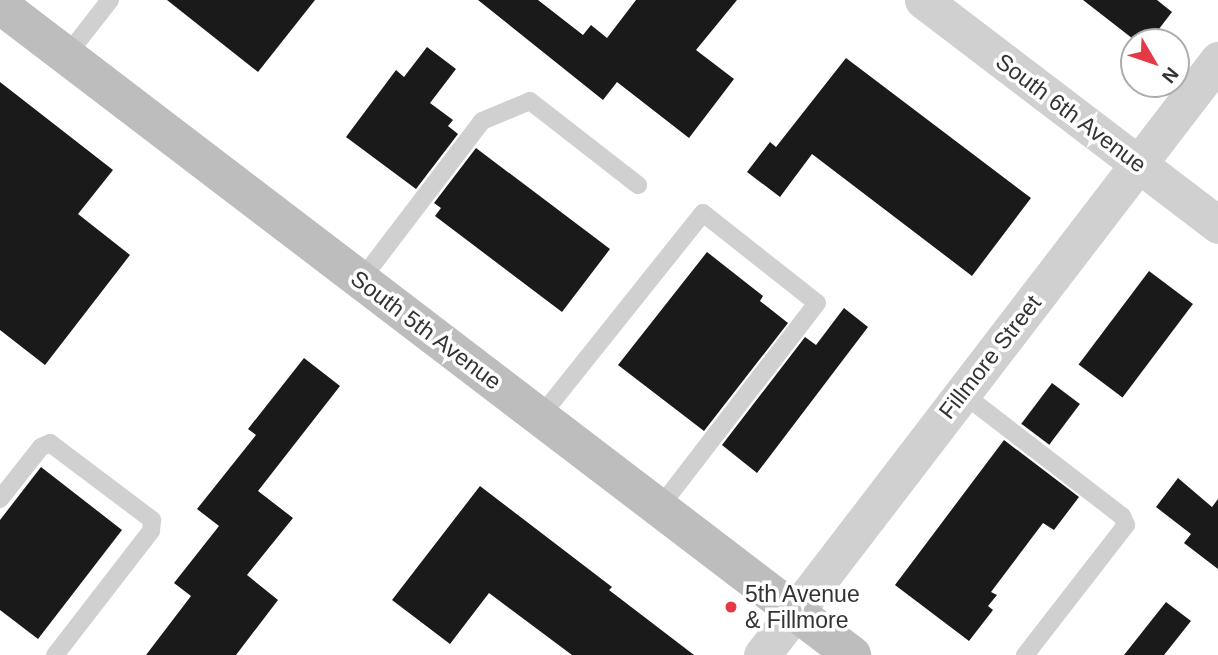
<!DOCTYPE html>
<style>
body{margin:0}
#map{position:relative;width:1218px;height:655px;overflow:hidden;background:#fff;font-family:Helvetica,sans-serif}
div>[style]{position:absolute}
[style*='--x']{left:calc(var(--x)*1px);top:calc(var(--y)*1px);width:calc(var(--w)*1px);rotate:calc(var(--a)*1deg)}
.building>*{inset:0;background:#1a1a1a;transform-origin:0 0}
.lane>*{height:18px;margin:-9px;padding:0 9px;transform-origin:9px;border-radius:9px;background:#d0d0d0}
.street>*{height:37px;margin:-18.5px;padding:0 18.5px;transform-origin:18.5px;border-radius:18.5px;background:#d0d0d0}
.secondary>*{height:38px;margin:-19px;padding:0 19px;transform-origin:19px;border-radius:19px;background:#bdbdbd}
.dots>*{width:19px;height:19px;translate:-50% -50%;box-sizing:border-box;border:4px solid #fff;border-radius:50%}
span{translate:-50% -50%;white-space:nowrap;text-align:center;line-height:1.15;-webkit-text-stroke:7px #fff;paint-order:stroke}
.street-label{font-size:23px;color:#333}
.poi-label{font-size:23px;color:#333}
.left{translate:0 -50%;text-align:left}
.north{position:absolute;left:1120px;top:28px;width:70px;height:70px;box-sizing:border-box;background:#fff;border:2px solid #adadad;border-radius:50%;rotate:129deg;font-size:19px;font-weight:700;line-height:28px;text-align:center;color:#333}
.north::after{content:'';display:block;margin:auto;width:24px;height:32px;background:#e63946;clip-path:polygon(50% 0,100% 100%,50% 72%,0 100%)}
</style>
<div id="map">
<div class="building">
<div style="clip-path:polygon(167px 0,315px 0,258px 72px)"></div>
<div style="clip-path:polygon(478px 0,538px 0,583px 35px,591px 25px,607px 38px,636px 0,737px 0,696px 50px,734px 79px,689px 138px,617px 82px,603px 100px)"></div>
<div style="clip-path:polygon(1083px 0,1157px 0,1172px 12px,1149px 42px,1137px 42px)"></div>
<div style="clip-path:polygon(427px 47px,456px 69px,430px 103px,453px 120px,448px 126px,458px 134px,416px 189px,346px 137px,396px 70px,404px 77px)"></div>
<div style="clip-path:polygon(846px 58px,1031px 198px,972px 276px,812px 154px,780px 197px,747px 172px,770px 142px,776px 147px)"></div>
<div style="clip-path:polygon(0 82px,113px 170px,78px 214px,130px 255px,45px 365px,0 330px)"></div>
<div style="clip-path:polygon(476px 148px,610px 249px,562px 312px,435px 216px,441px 208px,434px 203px)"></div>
<div style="clip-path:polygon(707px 252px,763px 296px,760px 301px,788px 323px,704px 431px,618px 365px)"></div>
<div style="left:1149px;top:271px;width:55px;height:117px;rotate:37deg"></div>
<div style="clip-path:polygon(844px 308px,868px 327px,757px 473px,722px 445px,805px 337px,816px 345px)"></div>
<div style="clip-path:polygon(304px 358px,340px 386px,258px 491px,293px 518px,247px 575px,278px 600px,236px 655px,146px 655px,191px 596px,174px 583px,219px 526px,197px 509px,256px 435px,248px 429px)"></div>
<div style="left:1052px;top:383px;width:35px;height:51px;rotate:37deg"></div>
<div style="clip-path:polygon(1004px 440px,1079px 497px,1054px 530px,1043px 523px,991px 592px,997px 595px,988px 606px,993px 610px,969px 641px,895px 585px)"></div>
<div style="clip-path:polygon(41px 467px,122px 530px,38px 639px,0 610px,0 520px)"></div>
<div style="clip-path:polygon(1178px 478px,1212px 507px,1218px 499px,1218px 569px,1184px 543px,1191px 534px,1156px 507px)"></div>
<div style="clip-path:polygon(480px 486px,612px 587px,609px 590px,694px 655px,572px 655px,489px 593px,450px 644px,392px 600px)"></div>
<div style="clip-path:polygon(1166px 602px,1191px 621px,1164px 655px,1124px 655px)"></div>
</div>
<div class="lane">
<div style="--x:67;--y:55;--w:70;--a:-52"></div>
<div style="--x:361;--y:280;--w:200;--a:-52.7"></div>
<div style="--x:482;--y:121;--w:52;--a:-22.6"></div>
<div style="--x:530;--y:101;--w:137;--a:37.9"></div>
<div style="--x:962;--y:393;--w:202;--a:37.6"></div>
<div style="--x:1122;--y:516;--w:10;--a:66"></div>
<div style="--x:1126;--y:525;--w:165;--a:127.8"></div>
<div style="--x:540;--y:417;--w:261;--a:-51.4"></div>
<div style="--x:703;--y:213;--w:145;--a:38.3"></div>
<div style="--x:817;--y:303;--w:259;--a:127.6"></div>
<div style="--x:0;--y:499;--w:66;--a:-51.7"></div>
<div style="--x:41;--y:447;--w:10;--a:-24"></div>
<div style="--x:50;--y:443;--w:128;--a:37"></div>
<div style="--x:152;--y:520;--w:11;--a:95"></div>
<div style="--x:151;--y:531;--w:157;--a:127.7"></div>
</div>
<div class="street">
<div style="--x:923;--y:0;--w:371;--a:37.3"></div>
<div style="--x:762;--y:655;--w:750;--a:-52.53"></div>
</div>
<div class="secondary">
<div style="--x:0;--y:5;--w:1072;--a:37.34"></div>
</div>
<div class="dots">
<div style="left:731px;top:607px;background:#e63946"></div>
</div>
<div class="street-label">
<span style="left:1071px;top:113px;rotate:37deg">South 6th Avenue</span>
<span style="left:426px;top:330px;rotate:37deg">South 5th Avenue</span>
<span style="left:990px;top:357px;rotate:-52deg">Fillmore Street</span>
</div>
<div class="poi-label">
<span class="left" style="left:745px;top:607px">5th Avenue<br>&amp; Fillmore</span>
</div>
<div class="north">N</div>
</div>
